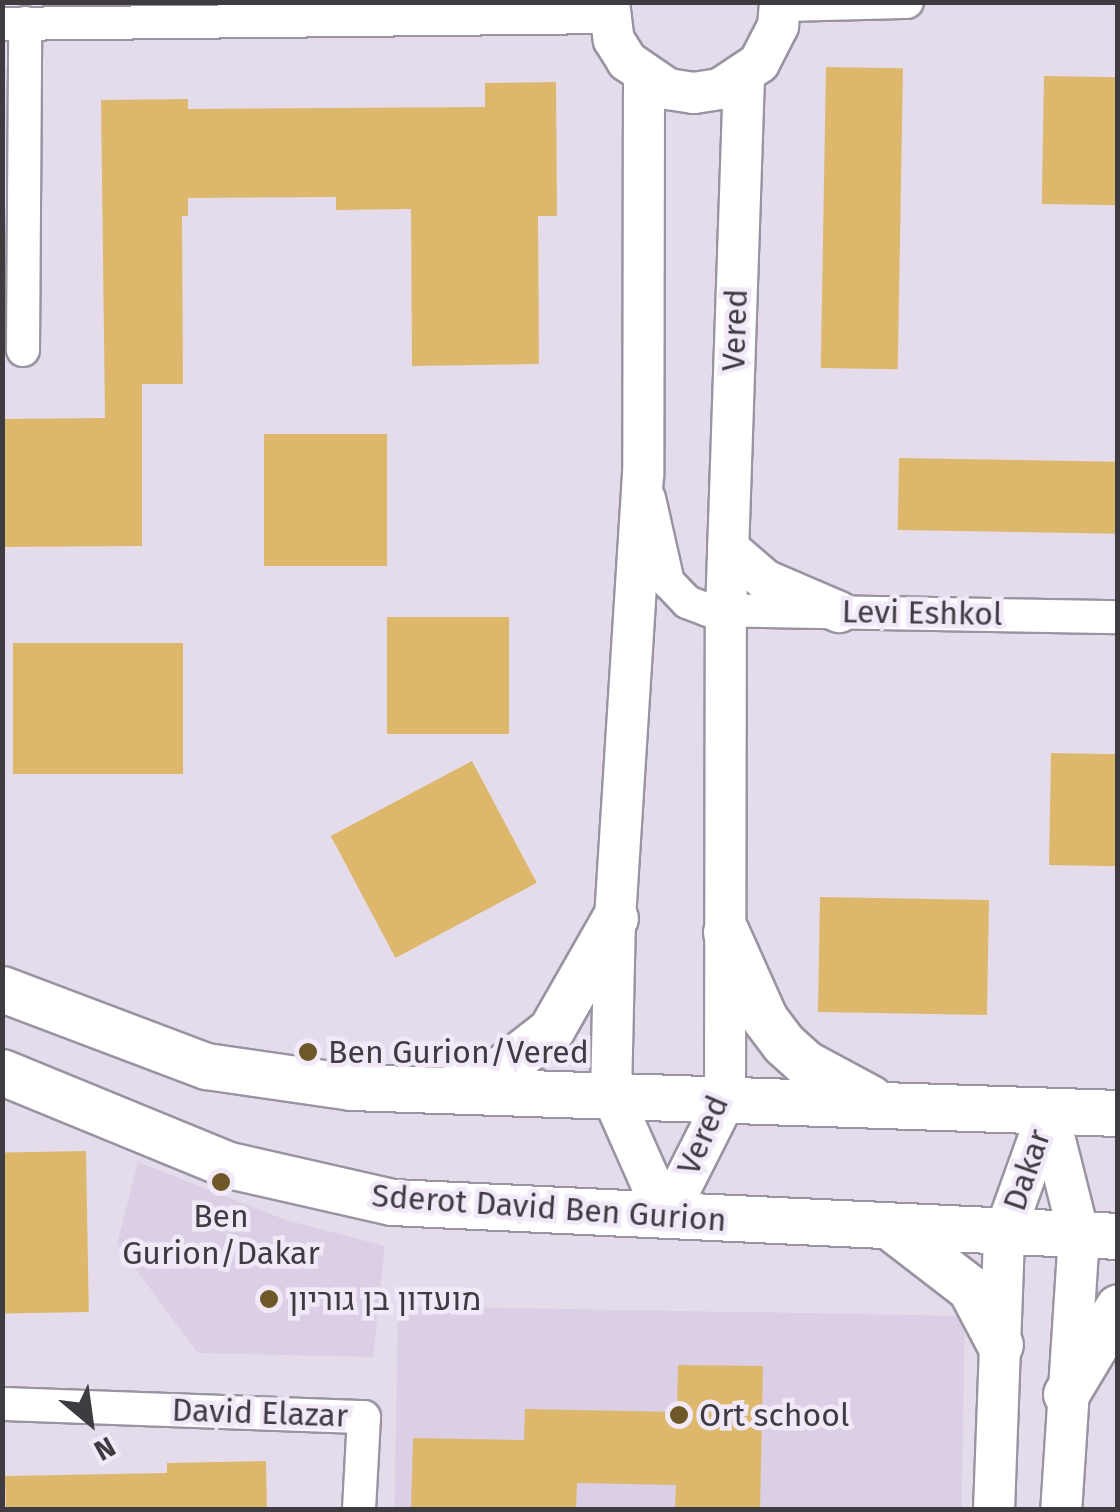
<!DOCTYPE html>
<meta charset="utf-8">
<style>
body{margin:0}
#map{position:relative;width:1120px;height:1512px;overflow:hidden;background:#e4dceb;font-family:"Fira Sans",Heebo,sans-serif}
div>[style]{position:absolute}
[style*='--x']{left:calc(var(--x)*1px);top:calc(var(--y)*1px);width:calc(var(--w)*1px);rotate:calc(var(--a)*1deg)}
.built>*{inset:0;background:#dacfe4;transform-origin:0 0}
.building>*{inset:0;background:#ddb86c;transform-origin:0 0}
.roads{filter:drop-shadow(2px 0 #9a93a1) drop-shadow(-2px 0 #9a93a1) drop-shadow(0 2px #9a93a1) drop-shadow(0 -2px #9a93a1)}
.minor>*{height:32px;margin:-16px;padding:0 16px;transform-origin:16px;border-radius:16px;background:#fff}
.tertiary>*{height:40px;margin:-20px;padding:0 20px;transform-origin:20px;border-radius:20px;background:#fff}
.secondary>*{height:45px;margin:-22.5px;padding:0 22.5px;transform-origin:22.5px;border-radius:22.5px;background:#fff}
.dots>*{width:28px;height:28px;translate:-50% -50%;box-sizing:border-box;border:5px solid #f1e9f8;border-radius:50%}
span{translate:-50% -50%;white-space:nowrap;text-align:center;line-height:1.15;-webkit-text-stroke:9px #f1e9f8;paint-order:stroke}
.street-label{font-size:32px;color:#3e3b41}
.poi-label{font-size:32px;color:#3e3b41}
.left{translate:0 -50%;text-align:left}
.frame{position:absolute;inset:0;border:5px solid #3e3b41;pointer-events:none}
.north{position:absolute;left:40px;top:1372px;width:100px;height:100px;-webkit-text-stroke:8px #f1e9f8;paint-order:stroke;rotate:151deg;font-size:28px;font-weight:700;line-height:40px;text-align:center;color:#3e3b41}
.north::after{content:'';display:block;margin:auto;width:35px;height:45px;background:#3e3b41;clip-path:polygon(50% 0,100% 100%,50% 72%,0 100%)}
</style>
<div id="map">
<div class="built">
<div style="clip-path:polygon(138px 1162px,286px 1220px,385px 1246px,373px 1357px,198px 1353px,117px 1244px)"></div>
<div style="left:398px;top:1306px;width:567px;height:204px;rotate:1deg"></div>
</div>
<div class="building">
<div style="left:826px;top:67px;width:77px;height:301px;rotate:1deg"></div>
<div style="left:1044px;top:76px;width:74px;height:128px;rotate:1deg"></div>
<div style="clip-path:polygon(556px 82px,557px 216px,538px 216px,539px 364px,412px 366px,411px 209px,336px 210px,336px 197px,188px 198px,188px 216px,182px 216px,183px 384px,142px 384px,142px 546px,2px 547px,2px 419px,105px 418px,101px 100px,188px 99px,188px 109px,485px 107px,485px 83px)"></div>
<div style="left:387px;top:434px;width:132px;height:123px;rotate:90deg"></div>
<div style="left:899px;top:458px;width:219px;height:72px;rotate:1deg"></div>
<div style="left:387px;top:617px;width:122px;height:117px"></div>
<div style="left:183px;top:643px;width:131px;height:170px;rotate:90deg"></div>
<div style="left:1051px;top:753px;width:67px;height:112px;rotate:1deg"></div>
<div style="left:472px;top:761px;width:138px;height:160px;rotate:62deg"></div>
<div style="left:820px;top:897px;width:169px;height:115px;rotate:1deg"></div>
<div style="left:86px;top:1151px;width:161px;height:84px;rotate:89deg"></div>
<div style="clip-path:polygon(678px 1365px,763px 1366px,760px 1510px,675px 1510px,676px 1485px,577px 1483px,576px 1510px,411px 1510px,413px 1438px,524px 1440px,525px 1409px,677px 1412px)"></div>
<div style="clip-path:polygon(266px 1461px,267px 1510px,6px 1510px,5px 1476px,167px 1473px,167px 1463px)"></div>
</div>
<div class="roads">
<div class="minor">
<div style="--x:780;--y:5;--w:127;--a:-1.4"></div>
<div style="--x:2;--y:24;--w:606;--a:-0.66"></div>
<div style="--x:23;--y:350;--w:327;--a:-89.6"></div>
<div style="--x:649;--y:498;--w:86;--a:77.3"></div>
<div style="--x:668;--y:582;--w:28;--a:46"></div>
<div style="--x:687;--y:602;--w:22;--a:21"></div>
<div style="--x:708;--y:610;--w:410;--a:1"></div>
<div style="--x:2;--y:1404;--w:362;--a:2.1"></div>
<div style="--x:364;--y:1417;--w:93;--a:93.1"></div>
</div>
<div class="tertiary">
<div style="--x:609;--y:2;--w:38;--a:83"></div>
<div style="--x:614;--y:40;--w:25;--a:58"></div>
<div style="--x:627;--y:61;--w:50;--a:34.3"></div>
<div style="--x:668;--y:89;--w:26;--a:9"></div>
<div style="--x:694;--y:93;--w:26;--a:-9"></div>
<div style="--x:720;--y:89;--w:47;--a:-33.7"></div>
<div style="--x:759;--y:63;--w:42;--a:-62.8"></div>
<div style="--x:778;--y:26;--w:24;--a:-85"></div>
<div style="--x:644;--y:78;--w:396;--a:90.1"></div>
<div style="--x:643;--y:474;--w:445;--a:93.6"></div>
<div style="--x:615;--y:918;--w:175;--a:91.3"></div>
<div style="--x:611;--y:1093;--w:136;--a:66.1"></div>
<div style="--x:728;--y:548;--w:49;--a:40.9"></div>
<div style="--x:765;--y:580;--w:81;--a:23.4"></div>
<div style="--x:1048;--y:1112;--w:127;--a:75.9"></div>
<div style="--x:1079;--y:1235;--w:276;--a:93.7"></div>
<div style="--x:666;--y:1217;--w:131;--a:-63.2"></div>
<div style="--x:725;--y:1100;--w:487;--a:-89.9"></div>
<div style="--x:726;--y:613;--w:536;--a:-88.08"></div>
<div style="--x:994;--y:1510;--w:275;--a:-87.9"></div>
<div style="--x:1004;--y:1235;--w:131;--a:-70.3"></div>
</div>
<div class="secondary">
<div style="--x:726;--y:932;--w:95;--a:65.9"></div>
<div style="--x:765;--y:1019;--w:31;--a:53"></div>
<div style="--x:784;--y:1044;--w:28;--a:42"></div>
<div style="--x:805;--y:1063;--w:74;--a:28.3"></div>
<div style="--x:2;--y:989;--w:218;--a:20.7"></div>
<div style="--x:206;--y:1066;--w:147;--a:8.2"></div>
<div style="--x:351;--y:1087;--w:767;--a:1.94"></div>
<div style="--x:2;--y:1072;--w:245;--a:22.3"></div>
<div style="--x:229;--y:1165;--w:167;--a:12.8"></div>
<div style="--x:392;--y:1202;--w:727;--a:2.68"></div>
<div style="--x:459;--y:1083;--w:44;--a:-18.4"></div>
<div style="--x:501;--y:1069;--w:63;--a:-38"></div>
<div style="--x:551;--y:1030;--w:129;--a:-60.3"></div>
<div style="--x:893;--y:1229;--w:97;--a:37.5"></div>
<div style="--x:970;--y:1288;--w:64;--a:62.2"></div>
<div style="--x:1066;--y:1394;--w:101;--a:-59.1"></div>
</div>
</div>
<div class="dots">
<div style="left:308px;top:1052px;background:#6f5828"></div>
<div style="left:221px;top:1182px;background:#6f5828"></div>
<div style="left:269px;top:1299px;background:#6f5828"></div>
<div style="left:679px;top:1415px;background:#6f5828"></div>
</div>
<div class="street-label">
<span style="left:735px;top:330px;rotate:-88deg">Vered</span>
<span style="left:922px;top:613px;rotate:1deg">Levi Eshkol</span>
<span style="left:703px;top:1135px;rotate:-67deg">Vered</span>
<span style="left:1027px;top:1170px;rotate:-71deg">Dakar</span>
<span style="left:549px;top:1208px;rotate:4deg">Sderot David Ben Gurion</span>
<span style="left:260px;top:1413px;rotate:2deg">David Elazar</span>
</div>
<div class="poi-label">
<span class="left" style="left:328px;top:1052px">Ben Gurion/Vered</span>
<span style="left:221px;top:1235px">Ben<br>Gurion/Dakar</span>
<span class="left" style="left:289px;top:1299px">מועדון בן גוריון</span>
<span class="left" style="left:699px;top:1415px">Ort school</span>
</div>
<div class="frame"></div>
<div class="north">N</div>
</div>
